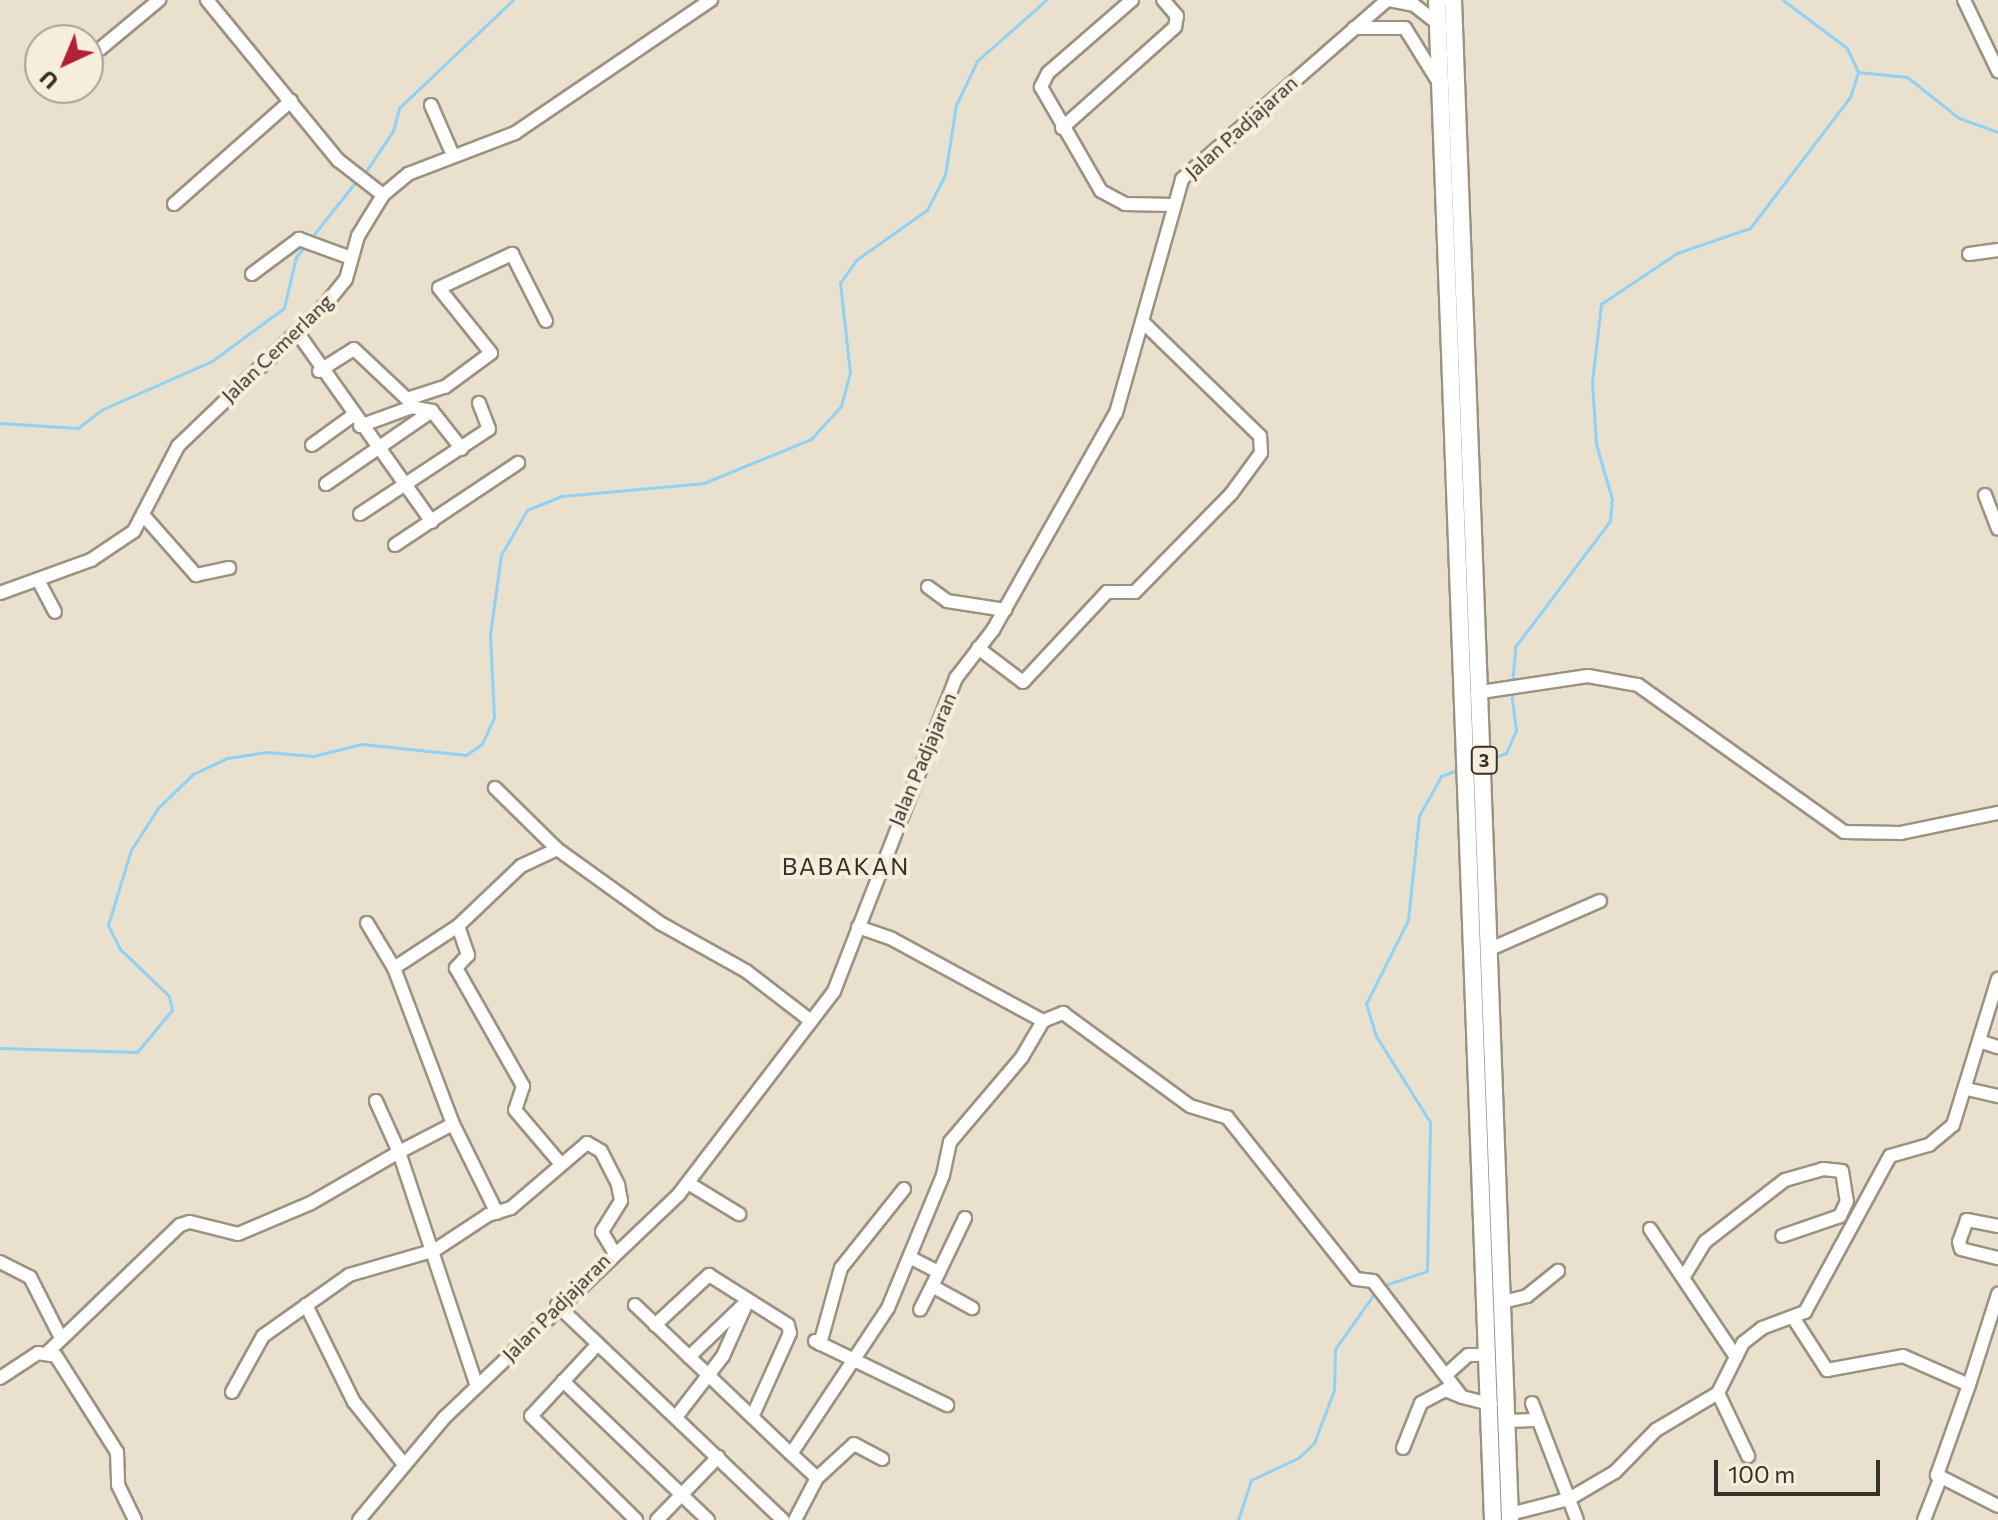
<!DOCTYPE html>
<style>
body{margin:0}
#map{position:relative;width:1998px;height:1520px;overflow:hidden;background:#eae0ce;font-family:Commissioner,sans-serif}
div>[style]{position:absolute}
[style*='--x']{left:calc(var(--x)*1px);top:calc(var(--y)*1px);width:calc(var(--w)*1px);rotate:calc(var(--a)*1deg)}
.stream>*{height:3px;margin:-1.5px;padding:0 1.5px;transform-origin:1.5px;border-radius:1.5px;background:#8fd2f5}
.roads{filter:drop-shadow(2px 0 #9b9281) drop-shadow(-2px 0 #9b9281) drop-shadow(0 2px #9b9281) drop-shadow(0 -2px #9b9281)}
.minor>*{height:12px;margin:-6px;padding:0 6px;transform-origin:6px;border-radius:6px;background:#fff}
.major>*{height:16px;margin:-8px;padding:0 8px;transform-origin:8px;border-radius:8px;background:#fff}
span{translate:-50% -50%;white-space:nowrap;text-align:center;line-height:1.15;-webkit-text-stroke:8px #f7eddb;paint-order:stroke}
.shield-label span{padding:2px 6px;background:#f7eddb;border:2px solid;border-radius:6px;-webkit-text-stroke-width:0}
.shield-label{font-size:18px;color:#35322b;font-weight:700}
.street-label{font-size:20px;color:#35322b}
.quarter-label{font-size:24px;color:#35322b;letter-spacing:2px}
.north{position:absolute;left:24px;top:24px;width:80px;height:80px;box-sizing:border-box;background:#f7eddb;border:2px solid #a9a295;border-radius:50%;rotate:224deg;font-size:22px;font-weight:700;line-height:32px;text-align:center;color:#35322b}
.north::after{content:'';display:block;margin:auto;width:28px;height:36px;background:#b22036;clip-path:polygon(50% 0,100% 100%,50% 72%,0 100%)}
.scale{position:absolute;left:1714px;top:1460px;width:166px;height:36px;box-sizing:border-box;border:4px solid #35322b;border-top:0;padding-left:10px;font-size:24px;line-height:28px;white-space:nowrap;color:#35322b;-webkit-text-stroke:6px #f7eddb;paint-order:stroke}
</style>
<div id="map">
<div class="stream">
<div style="--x:1859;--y:72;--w:48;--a:5.9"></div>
<div style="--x:1907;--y:77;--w:66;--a:38.3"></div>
<div style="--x:1959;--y:118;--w:41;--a:19.7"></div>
<div style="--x:364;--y:174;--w:52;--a:-56"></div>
<div style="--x:393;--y:131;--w:24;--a:-75"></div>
<div style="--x:399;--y:108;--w:157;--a:-43.5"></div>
<div style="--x:311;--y:238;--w:75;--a:-51.5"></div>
<div style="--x:0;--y:423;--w:78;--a:3.7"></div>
<div style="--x:78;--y:428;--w:29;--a:-38"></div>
<div style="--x:101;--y:410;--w:121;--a:-23.8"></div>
<div style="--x:212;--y:361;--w:89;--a:-36.4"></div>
<div style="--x:284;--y:308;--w:52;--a:-76.8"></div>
<div style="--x:296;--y:257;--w:16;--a:-52"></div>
<div style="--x:1512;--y:685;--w:38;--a:-85"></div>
<div style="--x:1515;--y:647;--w:158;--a:-53"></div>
<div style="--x:1610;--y:521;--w:22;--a:-85"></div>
<div style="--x:1612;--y:499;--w:57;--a:-106.2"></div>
<div style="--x:1596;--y:444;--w:62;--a:-93.7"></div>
<div style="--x:1592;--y:382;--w:79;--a:-83.4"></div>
<div style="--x:1601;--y:304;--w:92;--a:-33.9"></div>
<div style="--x:1677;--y:253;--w:77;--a:-18.9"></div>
<div style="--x:1750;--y:228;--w:165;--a:-52.6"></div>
<div style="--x:1850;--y:97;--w:26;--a:-72"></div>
<div style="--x:1858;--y:72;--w:26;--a:-115"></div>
<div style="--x:1847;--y:48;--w:80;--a:-143.1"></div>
<div style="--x:1487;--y:760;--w:20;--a:-20"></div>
<div style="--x:1506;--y:753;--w:24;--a:-66"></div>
<div style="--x:1516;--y:731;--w:38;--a:-97"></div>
<div style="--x:0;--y:1048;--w:137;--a:1.7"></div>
<div style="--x:137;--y:1052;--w:55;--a:-50.2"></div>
<div style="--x:172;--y:1010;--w:14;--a:-102"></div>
<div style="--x:169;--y:996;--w:68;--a:-136.2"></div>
<div style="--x:120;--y:949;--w:27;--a:-117"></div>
<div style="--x:108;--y:925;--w:78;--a:-73"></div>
<div style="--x:131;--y:850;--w:50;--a:-57.3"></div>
<div style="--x:158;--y:808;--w:49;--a:-44.2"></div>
<div style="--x:193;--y:774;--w:38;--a:-25"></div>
<div style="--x:228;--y:758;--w:39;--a:-9"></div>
<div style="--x:267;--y:752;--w:46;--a:5"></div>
<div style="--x:313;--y:756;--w:50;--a:-13.8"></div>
<div style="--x:362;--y:744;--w:105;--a:6"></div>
<div style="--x:466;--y:755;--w:19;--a:-35"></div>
<div style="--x:482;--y:744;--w:30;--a:-66"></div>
<div style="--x:494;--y:717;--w:82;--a:-92.8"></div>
<div style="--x:490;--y:635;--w:81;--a:-82.2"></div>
<div style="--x:501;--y:555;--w:52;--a:-60"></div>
<div style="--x:527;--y:510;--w:38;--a:-22"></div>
<div style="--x:562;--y:496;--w:143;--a:-5.2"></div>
<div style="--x:704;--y:483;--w:116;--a:-22.4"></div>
<div style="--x:811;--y:439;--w:45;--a:-47.7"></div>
<div style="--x:841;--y:406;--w:34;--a:-75"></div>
<div style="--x:850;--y:373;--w:91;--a:-96.3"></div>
<div style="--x:840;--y:283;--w:28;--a:-55"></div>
<div style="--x:856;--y:260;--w:87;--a:-35.2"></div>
<div style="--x:927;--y:210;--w:39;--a:-63"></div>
<div style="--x:945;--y:175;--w:71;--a:-81.1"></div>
<div style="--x:956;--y:105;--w:49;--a:-64.5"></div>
<div style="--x:977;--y:61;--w:92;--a:-41.5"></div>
<div style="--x:1382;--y:1286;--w:47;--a:-18.4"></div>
<div style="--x:1427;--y:1271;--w:149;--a:-88.8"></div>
<div style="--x:1430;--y:1122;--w:102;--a:-122.1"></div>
<div style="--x:1376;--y:1036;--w:34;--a:-107"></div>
<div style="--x:1366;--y:1004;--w:94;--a:-63.4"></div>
<div style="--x:1408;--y:920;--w:105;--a:-84"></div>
<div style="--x:1419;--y:816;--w:46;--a:-61.2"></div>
<div style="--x:1441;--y:776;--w:20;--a:-20"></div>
<div style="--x:1238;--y:1520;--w:42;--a:-72"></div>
<div style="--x:1251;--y:1480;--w:52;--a:-25.1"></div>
<div style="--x:1298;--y:1458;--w:22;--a:-43"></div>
<div style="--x:1314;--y:1443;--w:57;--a:-69.3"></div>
<div style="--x:1334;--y:1390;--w:41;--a:-88.6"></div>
<div style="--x:1335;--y:1349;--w:71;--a:-54.7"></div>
</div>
<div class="roads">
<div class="minor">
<div style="--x:207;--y:0;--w:207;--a:50.7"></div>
<div style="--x:338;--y:160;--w:57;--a:37.9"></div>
<div style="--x:1132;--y:0;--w:111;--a:139"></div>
<div style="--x:1048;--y:73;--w:16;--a:117"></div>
<div style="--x:1041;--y:87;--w:120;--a:60"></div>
<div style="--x:1101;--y:191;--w:27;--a:28"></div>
<div style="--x:1125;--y:204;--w:48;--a:1.2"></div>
<div style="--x:1389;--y:0;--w:25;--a:11"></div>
<div style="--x:1414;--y:5;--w:31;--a:38"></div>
<div style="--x:1964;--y:0;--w:79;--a:64.4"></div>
<div style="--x:1354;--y:28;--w:51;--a:0"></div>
<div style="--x:1405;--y:28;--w:68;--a:58.2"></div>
<div style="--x:100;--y:49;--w:77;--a:-39.7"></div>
<div style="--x:431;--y:105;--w:52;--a:66.4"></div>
<div style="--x:1062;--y:128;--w:152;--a:-41.8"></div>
<div style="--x:1175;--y:27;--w:11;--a:-80"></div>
<div style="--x:1177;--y:16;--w:21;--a:-131"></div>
<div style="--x:174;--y:204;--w:156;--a:-41.4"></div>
<div style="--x:1969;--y:254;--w:29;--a:-8"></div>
<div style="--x:252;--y:274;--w:59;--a:-36.7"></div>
<div style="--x:299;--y:239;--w:55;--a:20.1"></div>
<div style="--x:297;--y:332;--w:233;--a:54.6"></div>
<div style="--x:319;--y:371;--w:41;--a:-32.2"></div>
<div style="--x:354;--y:349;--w:73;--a:43.3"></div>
<div style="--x:407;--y:399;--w:40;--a:-18"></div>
<div style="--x:445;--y:387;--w:57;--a:-36.5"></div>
<div style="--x:491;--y:353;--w:83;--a:-128.7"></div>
<div style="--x:439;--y:288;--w:81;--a:-25"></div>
<div style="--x:512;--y:254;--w:75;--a:63.1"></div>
<div style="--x:360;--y:426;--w:55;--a:-20.1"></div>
<div style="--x:412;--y:407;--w:20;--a:11"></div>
<div style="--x:312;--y:445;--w:49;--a:-35.9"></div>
<div style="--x:326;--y:484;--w:129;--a:-34.6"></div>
<div style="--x:432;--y:411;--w:48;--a:51.7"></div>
<div style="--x:1985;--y:495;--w:36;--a:69"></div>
<div style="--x:360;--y:514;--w:154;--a:-33.4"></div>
<div style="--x:489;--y:429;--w:28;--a:-111"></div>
<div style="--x:144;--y:516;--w:79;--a:48.6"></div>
<div style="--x:196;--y:575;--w:34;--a:-12"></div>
<div style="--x:395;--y:545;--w:148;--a:-33.7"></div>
<div style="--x:38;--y:580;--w:36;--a:62"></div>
<div style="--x:928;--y:587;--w:24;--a:36"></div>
<div style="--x:947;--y:601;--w:59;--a:8.8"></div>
<div style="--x:0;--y:593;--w:97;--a:-19.9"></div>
<div style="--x:91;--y:560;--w:52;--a:-34"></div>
<div style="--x:134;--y:531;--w:96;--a:-62.6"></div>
<div style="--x:178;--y:446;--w:204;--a:-43.8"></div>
<div style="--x:325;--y:305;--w:33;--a:-51"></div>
<div style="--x:346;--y:279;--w:45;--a:-74.4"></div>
<div style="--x:358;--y:236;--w:48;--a:-58.6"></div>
<div style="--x:383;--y:195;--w:33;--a:-40"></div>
<div style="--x:408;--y:174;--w:115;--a:-21"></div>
<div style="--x:515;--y:133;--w:237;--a:-34.2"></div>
<div style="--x:978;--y:648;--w:56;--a:37.1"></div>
<div style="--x:1023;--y:682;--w:123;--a:-47"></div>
<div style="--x:1107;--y:592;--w:28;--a:0"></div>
<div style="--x:1135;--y:592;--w:137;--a:-45.6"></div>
<div style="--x:1231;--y:494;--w:51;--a:-53.8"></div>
<div style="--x:1261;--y:453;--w:17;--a:-93"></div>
<div style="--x:1260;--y:436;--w:162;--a:-135.8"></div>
<div style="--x:1481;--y:692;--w:108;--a:-8.5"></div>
<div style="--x:1588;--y:676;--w:51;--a:10.2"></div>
<div style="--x:1638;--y:685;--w:253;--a:35.5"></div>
<div style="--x:1844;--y:832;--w:57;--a:1"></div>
<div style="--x:1901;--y:833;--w:99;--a:-11.7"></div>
<div style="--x:495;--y:788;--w:87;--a:44.5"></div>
<div style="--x:367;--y:923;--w:52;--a:59"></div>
<div style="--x:394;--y:968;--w:167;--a:69.3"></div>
<div style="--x:453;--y:1124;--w:61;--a:152.6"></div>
<div style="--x:399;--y:1152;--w:56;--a:-114.3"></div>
<div style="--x:458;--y:926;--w:31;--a:71"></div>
<div style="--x:468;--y:955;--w:18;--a:133"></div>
<div style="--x:456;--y:968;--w:136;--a:60.4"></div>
<div style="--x:523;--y:1086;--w:25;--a:108"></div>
<div style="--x:515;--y:1110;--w:71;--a:49.6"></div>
<div style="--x:858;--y:927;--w:36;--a:19"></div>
<div style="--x:892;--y:939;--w:172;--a:28.5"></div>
<div style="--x:1043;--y:1021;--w:22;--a:-22"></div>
<div style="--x:1063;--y:1013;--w:157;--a:36.2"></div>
<div style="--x:1190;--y:1106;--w:39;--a:17"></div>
<div style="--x:1227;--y:1117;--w:207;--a:51.5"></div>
<div style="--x:1356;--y:1279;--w:17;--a:7"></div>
<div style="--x:1373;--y:1281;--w:146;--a:52.5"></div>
<div style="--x:1462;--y:1397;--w:30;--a:14"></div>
<div style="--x:1490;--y:949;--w:120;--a:-23.6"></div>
<div style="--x:394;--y:968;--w:77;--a:-33.3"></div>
<div style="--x:458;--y:926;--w:87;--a:-43.6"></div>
<div style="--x:521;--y:866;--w:40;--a:-25"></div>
<div style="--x:557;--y:849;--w:127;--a:35.7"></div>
<div style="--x:660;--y:923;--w:98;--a:29.2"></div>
<div style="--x:746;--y:971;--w:82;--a:37.6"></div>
<div style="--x:1979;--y:1041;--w:20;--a:18"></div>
<div style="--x:1967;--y:1089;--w:32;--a:13"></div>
<div style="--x:453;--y:1124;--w:99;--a:63.7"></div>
<div style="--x:688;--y:1183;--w:60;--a:31.3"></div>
<div style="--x:1998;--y:1226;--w:32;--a:-169"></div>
<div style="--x:1967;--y:1220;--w:23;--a:110"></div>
<div style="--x:1959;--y:1242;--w:7;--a:74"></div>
<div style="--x:1961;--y:1249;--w:38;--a:14"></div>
<div style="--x:1650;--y:1229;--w:154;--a:56.1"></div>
<div style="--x:911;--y:1258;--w:31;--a:27"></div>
<div style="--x:939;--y:1272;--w:42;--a:116.6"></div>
<div style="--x:0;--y:1262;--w:34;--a:27"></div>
<div style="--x:30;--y:1277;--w:68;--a:63.1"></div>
<div style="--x:939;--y:1272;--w:60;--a:-64.3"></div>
<div style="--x:1685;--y:1275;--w:39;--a:-59"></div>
<div style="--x:1705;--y:1242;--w:101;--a:-37.8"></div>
<div style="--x:1785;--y:1180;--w:40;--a:-16"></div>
<div style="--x:1823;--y:1169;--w:19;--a:6"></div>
<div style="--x:1842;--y:1171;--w:30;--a:81"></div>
<div style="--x:1847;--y:1201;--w:17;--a:115"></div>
<div style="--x:1840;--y:1216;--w:61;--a:161"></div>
<div style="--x:932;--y:1286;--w:46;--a:28.8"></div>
<div style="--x:1503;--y:1302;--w:25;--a:-14"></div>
<div style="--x:1527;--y:1296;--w:40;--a:-39"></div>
<div style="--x:306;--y:1305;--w:108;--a:63.7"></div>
<div style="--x:354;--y:1402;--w:77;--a:51.3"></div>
<div style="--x:557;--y:1305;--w:312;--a:43.6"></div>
<div style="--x:635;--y:1305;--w:216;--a:43.7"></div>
<div style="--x:1794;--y:1319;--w:61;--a:57.1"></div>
<div style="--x:1827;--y:1370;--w:77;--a:-10.4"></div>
<div style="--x:1903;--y:1356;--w:72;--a:23.7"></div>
<div style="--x:1969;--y:1385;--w:96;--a:109.6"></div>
<div style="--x:1937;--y:1475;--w:68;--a:26.9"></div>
<div style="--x:655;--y:1325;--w:74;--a:-42.8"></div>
<div style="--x:709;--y:1275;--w:93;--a:32.3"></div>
<div style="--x:788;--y:1325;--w:8;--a:76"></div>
<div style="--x:790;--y:1333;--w:92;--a:114.3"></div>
<div style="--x:815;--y:1341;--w:147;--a:25.9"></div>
<div style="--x:598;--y:1344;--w:98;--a:132.9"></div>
<div style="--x:531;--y:1416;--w:148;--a:44.7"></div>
<div style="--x:820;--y:1344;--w:79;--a:-74.6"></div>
<div style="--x:841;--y:1268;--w:101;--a:-51.4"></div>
<div style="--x:48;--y:1352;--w:183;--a:-43.9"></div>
<div style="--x:180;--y:1225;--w:10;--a:-17"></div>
<div style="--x:190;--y:1222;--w:49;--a:14"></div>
<div style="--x:238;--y:1234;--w:79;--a:-23"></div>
<div style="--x:311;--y:1203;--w:102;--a:-30.1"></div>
<div style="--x:399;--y:1152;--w:247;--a:71.6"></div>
<div style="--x:689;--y:1357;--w:75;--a:-43.9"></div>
<div style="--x:1448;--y:1373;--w:27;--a:-42"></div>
<div style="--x:1468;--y:1355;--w:20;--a:0"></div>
<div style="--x:0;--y:1378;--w:45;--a:-33.3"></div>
<div style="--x:38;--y:1353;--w:18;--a:9"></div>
<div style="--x:56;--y:1356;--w:114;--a:57.6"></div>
<div style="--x:117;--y:1452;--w:33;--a:88"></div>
<div style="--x:118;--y:1485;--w:39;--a:64"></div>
<div style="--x:563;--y:1381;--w:201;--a:43.8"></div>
<div style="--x:1969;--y:1385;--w:96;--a:-72.3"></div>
<div style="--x:232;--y:1392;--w:64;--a:-61"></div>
<div style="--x:263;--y:1336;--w:105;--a:-35.3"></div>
<div style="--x:349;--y:1275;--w:90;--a:-16.2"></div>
<div style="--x:435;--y:1250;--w:64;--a:-33.4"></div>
<div style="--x:488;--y:1215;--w:24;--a:-17"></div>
<div style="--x:511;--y:1208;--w:100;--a:-40.5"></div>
<div style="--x:587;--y:1143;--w:16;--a:30"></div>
<div style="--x:601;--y:1151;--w:38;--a:63"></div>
<div style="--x:618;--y:1185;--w:16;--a:79"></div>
<div style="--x:621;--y:1201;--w:36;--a:122"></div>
<div style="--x:602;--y:1232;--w:21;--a:59"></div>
<div style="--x:1718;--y:1393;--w:70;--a:64.5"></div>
<div style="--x:1532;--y:1403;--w:125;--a:69"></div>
<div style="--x:676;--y:1417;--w:77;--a:-52.4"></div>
<div style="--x:723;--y:1356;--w:61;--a:-65.9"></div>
<div style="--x:1507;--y:1421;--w:27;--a:-2"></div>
<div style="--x:1403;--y:1448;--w:48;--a:-68.2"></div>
<div style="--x:1421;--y:1403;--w:27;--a:-28"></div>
<div style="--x:1445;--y:1390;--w:18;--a:22"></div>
<div style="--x:817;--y:1478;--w:50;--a:-42.6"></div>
<div style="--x:854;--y:1444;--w:32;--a:28"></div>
<div style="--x:1510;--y:1514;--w:61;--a:-14.3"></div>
<div style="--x:1569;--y:1499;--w:53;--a:-30.4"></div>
<div style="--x:1615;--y:1472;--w:59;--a:-45.7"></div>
<div style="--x:1656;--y:1430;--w:72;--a:-30.8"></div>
<div style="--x:1718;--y:1393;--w:56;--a:-63.4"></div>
<div style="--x:1743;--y:1343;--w:24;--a:-38"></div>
<div style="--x:1762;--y:1328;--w:46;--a:-20.4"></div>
<div style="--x:1805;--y:1312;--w:178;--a:-61.4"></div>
<div style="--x:1890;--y:1156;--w:41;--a:-15.8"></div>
<div style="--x:1929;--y:1145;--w:31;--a:-40"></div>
<div style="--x:1953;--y:1125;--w:153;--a:-72.9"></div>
<div style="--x:359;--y:1520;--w:133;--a:-50.2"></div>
<div style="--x:444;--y:1418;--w:325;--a:-43.6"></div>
<div style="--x:679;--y:1194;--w:255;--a:-52.6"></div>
<div style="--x:834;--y:991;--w:336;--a:-68.7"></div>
<div style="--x:956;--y:678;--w:61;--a:-52.4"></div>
<div style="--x:993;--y:630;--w:249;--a:-60.5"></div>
<div style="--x:1116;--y:413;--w:243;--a:-74.2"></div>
<div style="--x:1182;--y:179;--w:272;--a:-41.1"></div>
<div style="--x:657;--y:1520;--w:88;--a:-45.9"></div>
<div style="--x:795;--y:1520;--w:47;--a:-62.4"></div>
<div style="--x:817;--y:1478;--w:35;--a:-137"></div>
<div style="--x:791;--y:1454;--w:175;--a:-56.4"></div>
<div style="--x:888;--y:1308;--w:144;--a:-67.5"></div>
<div style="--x:943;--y:1175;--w:34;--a:-78"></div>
<div style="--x:950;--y:1142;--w:111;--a:-49.7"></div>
<div style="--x:1022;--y:1057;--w:42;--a:-59.7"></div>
<div style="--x:1924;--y:1520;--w:44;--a:-68.7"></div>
</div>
<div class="major">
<div style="--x:1437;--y:0;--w:1521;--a:87.89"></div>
<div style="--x:1453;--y:0;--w:1521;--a:87.85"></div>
</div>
</div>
<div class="shield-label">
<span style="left:1484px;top:760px">3</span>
</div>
<div class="street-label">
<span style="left:1241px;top:127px;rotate:-42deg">Jalan Padjajaran</span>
<span style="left:277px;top:348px;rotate:-44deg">Jalan Cemerlang</span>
<span style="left:922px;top:759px;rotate:-67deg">Jalan Padjajaran</span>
<span style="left:556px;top:1307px;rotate:-45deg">Jalan Padjajaran</span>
</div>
<div class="quarter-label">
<span style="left:846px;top:866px">BABAKAN</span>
</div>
<div class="north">U</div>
<div class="scale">100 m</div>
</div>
